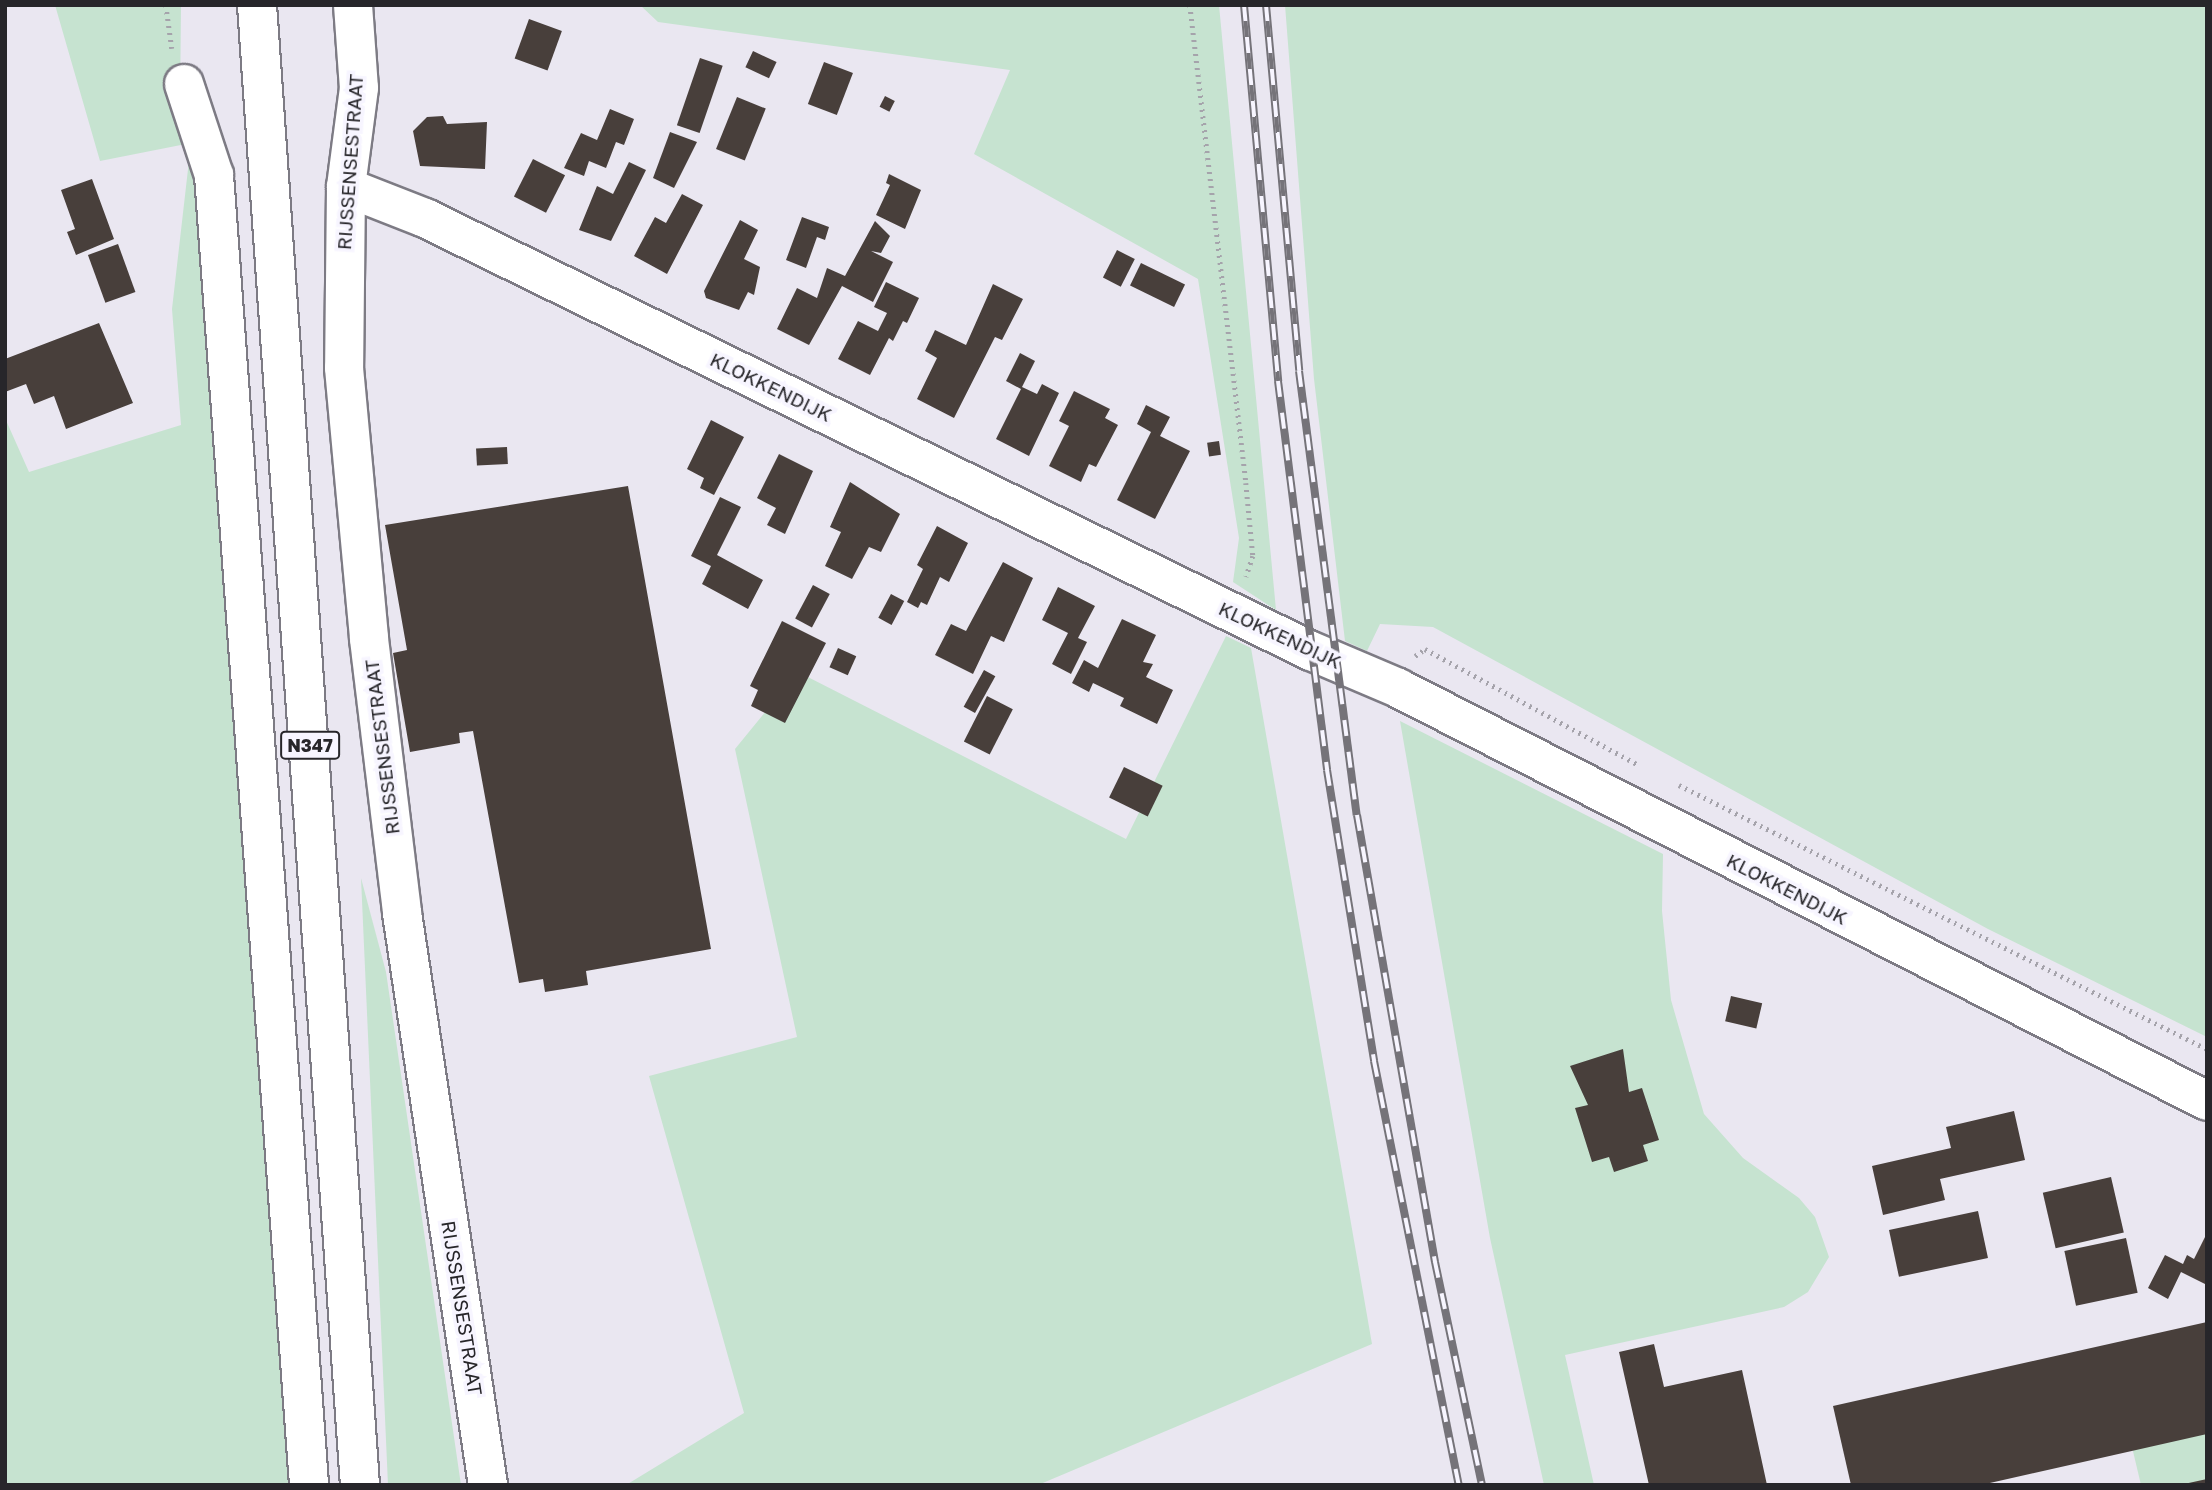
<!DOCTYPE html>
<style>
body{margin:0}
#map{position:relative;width:2212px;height:1490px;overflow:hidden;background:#eae7f1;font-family:"Golos Text",sans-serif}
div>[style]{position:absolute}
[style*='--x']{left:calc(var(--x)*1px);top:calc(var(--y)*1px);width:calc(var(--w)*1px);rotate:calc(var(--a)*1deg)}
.green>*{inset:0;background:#c6e3d0}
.building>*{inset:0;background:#483f3b;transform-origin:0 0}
.path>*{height:4.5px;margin-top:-2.25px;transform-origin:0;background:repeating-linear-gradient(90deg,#a5a3ab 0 2px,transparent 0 7px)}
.roads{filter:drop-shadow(2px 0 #7d7b84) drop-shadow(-2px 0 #7d7b84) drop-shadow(0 2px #7d7b84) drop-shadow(0 -2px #7d7b84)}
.minor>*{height:38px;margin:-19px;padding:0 19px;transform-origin:19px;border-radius:19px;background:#fff}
.major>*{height:38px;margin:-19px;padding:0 19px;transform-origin:19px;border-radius:19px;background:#fff}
.rail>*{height:8px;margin-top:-4px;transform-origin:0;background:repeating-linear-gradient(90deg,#f7f5ff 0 16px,#757379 0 32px);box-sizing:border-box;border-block:2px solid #757379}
span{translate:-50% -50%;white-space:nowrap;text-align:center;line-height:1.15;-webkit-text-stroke:7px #f7f5ff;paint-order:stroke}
.shield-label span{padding:2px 5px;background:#f7f5ff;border:2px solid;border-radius:5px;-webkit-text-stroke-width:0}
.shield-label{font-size:18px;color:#27262a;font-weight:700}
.street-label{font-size:19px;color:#27262a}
.frame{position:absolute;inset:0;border:7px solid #27262a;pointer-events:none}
</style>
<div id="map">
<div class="green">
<div style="clip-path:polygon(55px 5px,181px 5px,180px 106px,202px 175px,280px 1166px,289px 1485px,5px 1485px,5px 418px,29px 472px,181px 425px,172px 309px,191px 143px,100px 161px)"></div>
<div style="clip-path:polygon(640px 5px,1219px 5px,1276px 610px,1233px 582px,1239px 538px,1198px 279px,974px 154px,1010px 70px,658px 22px)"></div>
<div style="clip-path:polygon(1285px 5px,2207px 5px,2207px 1037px,1988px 929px,1433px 627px,1380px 624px,1367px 651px,1345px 641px,1314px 379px)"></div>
<div style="clip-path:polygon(1226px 636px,1251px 648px,1372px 1344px,1038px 1485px,626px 1485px,744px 1413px,649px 1076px,797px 1037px,735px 749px,798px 672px,1126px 839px)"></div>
<div style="clip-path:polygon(1400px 721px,1663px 854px,1662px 911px,1671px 1000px,1704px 1114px,1743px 1158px,1799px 1198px,1815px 1217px,1829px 1257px,1808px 1292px,1784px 1307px,1565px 1355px,1594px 1485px,1544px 1485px,1490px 1238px)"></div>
<div style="clip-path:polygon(361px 878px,386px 972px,461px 1485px,388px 1485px)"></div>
<div style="clip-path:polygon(2207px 1429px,2207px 1485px,2141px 1485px,2132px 1447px)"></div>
</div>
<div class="building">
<div style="left:529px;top:19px;width:35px;height:42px;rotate:20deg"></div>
<div style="left:753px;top:51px;width:26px;height:18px;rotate:25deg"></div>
<div style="left:700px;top:58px;width:24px;height:71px;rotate:19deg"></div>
<div style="left:824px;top:62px;width:31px;height:45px;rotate:21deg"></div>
<div style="left:885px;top:96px;width:11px;height:12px;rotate:27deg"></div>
<div style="left:737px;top:97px;width:31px;height:56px;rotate:22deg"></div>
<div style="clip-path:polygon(610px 109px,634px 119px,624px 145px,616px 142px,606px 168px,589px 161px,584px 176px,564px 168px,581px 133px,597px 140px)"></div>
<div style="clip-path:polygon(443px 116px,447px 124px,487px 122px,485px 169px,420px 166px,413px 131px,427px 117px)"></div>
<div style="clip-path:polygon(670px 132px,697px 142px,674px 188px,653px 178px)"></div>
<div style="left:533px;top:159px;width:36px;height:42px;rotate:27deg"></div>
<div style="clip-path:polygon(629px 162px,646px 170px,611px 241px,579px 230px,597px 186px,613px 194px)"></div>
<div style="clip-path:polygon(889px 174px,921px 190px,905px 229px,876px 215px,890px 185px,886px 183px)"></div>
<div style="clip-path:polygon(92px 179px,114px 239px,76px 255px,67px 232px,75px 229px,61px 190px)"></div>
<div style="clip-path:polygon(682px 194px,703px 205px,667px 274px,634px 256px,655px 217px,666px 223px)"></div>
<div style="clip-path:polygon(802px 217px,829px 227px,825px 240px,817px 237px,806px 268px,786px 260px)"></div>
<div style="clip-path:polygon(740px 220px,758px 230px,744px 259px,760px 267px,754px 295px,748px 292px,739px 310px,706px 298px,704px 291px)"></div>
<div style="clip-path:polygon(875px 221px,890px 236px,881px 253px,871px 251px,893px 262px,873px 302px,842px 286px,809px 345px,777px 329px,797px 288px,817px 298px,827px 268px,845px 276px)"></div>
<div style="left:118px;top:244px;width:51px;height:32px;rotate:70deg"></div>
<div style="left:1117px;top:250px;width:20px;height:31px;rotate:27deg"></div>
<div style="left:1141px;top:263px;width:49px;height:25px;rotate:26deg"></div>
<div style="clip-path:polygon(886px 282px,919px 298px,907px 323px,903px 321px,893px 341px,889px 338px,870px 375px,838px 359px,858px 321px,878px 331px,887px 313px,874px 307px)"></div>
<div style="clip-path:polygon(993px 284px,1023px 299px,1002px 340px,995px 337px,954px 418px,917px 399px,937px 358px,925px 351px,935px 330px,966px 345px)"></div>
<div style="clip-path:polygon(99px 323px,133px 403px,66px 429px,54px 396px,34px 404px,26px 384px,5px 392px,5px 359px)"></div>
<div style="clip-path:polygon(1020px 353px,1035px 361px,1022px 387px,1037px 394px,1042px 384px,1059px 393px,1029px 456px,996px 439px,1021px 389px,1006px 381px)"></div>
<div style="clip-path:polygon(1074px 391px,1110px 409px,1105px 418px,1118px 425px,1096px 467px,1089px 464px,1081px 482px,1049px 466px,1069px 426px,1059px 421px)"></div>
<div style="clip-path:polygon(1146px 405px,1170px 417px,1160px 436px,1190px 451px,1155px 519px,1117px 500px,1151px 432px,1137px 424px)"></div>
<div style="clip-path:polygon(711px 420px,744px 437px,714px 495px,700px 488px,704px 478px,687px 469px)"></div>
<div style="left:1219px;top:441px;width:14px;height:12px;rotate:82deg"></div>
<div style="left:507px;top:447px;width:17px;height:31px;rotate:87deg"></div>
<div style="clip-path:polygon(779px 454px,813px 471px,785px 534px,767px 525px,776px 508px,757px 498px)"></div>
<div style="clip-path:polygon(850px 482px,900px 514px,881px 552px,869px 547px,852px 579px,825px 566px,841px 532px,830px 527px)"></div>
<div style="clip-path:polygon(628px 486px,711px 949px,586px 971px,588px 985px,545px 992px,543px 979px,519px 983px,473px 731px,459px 733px,460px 743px,410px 752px,393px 653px,407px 650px,385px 525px)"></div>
<div style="clip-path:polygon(720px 497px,741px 507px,717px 555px,763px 580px,748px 609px,702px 584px,711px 566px,691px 556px)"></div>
<div style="clip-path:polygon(937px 526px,968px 543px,949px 582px,940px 577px,927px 605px,921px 602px,918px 608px,907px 602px,923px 569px,917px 565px)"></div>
<div style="clip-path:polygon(1003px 562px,1033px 578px,1004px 642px,991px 636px,973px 674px,935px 655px,951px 624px,966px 631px)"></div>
<div style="left:813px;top:585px;width:19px;height:38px;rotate:28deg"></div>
<div style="clip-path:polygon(1058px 587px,1095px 606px,1078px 638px,1087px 642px,1071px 674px,1052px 664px,1068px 633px,1042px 620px)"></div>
<div style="left:891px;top:594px;width:15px;height:27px;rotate:28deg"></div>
<div style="clip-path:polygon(1122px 619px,1156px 635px,1143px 662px,1153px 664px,1146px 677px,1173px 690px,1157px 724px,1120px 706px,1124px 698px,1093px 683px,1089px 692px,1072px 683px,1084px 660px,1098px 668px)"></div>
<div style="clip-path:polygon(782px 621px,826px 643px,785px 723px,751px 706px,758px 690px,750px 686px)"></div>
<div style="left:838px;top:648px;width:20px;height:21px;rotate:24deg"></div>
<div style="left:984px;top:670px;width:13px;height:42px;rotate:29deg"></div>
<div style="left:987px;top:696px;width:29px;height:51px;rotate:27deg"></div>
<div style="left:1124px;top:767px;width:43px;height:34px;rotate:26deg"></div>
<div style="left:1731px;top:996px;width:32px;height:26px;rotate:13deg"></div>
<div style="clip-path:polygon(1623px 1049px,1629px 1092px,1642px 1088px,1659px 1140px,1643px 1145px,1648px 1161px,1614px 1172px,1609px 1157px,1592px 1162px,1575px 1108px,1588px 1105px,1570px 1066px)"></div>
<div style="clip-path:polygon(2014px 1111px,2025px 1160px,1940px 1179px,1945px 1200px,1883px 1215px,1872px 1166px,1951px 1148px,1946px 1127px)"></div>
<div style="left:2111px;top:1177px;width:57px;height:70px;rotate:77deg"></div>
<div style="left:1978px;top:1211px;width:48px;height:91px;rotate:78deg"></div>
<div style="clip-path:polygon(2207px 1233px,2207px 1285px,2181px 1272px,2168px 1299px,2148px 1288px,2165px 1255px,2183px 1264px,2187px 1255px,2194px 1259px)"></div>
<div style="left:2126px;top:1238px;width:56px;height:63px;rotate:78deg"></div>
<div style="clip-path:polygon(2207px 1322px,2207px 1434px,1981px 1485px,1851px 1485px,1833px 1406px)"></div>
<div style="clip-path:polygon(1654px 1344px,1664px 1387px,1742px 1370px,1767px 1485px,1649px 1485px,1619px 1352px)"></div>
<div style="clip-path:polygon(2207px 1479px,2207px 1485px,2184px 1485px,2184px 1484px)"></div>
</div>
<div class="path">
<div style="--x:166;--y:5;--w:44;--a:82.2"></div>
<div style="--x:1190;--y:5;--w:481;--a:83.3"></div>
<div style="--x:1246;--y:483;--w:73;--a:84.5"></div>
<div style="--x:1253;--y:556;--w:22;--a:108"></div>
<div style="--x:1415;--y:656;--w:12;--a:-35"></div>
<div style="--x:1425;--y:649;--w:241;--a:28.5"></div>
<div style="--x:1679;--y:785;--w:590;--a:26.57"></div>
</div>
<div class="roads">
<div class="minor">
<div style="--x:353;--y:5;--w:83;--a:85.9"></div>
<div style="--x:359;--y:88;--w:100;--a:97.5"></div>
<div style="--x:346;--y:187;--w:181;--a:90.6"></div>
<div style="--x:344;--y:368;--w:272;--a:84.7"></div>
<div style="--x:369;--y:639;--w:276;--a:83.1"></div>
<div style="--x:402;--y:913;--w:578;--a:81.45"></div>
<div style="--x:184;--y:84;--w:96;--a:71.8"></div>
<div style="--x:214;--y:175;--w:1313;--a:85.85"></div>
<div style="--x:346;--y:187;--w:85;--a:21.4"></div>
<div style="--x:425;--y:218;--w:986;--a:26.05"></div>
<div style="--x:1311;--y:651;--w:95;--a:23"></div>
<div style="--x:1398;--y:688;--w:908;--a:27.04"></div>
</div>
<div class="major">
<div style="--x:257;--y:5;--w:1484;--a:86.02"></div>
</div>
</div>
<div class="rail">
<div style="--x:1244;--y:5;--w:378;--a:84.8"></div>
<div style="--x:1278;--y:381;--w:392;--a:82.8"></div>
<div style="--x:1327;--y:770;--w:295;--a:80.8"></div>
<div style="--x:1374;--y:1061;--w:432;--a:78.7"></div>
<div style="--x:1266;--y:5;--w:367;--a:84.8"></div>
<div style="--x:1299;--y:371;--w:448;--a:82.6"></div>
<div style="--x:1357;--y:815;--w:454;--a:80.1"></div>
<div style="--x:1435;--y:1262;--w:228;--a:78.1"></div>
</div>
<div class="shield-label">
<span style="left:310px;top:745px">N347</span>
</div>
<div class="street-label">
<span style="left:350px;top:162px;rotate:-86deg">RIJSSENSESTRAAT</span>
<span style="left:771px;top:387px;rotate:26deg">KLOKKENDIJK</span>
<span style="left:1280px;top:635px;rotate:25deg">KLOKKENDIJK</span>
<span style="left:382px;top:747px;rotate:-97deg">RIJSSENSESTRAAT</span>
<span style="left:1787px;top:889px;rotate:27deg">KLOKKENDIJK</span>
<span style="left:462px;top:1308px;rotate:81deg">RIJSSENSESTRAAT</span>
</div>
<div class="frame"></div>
</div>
